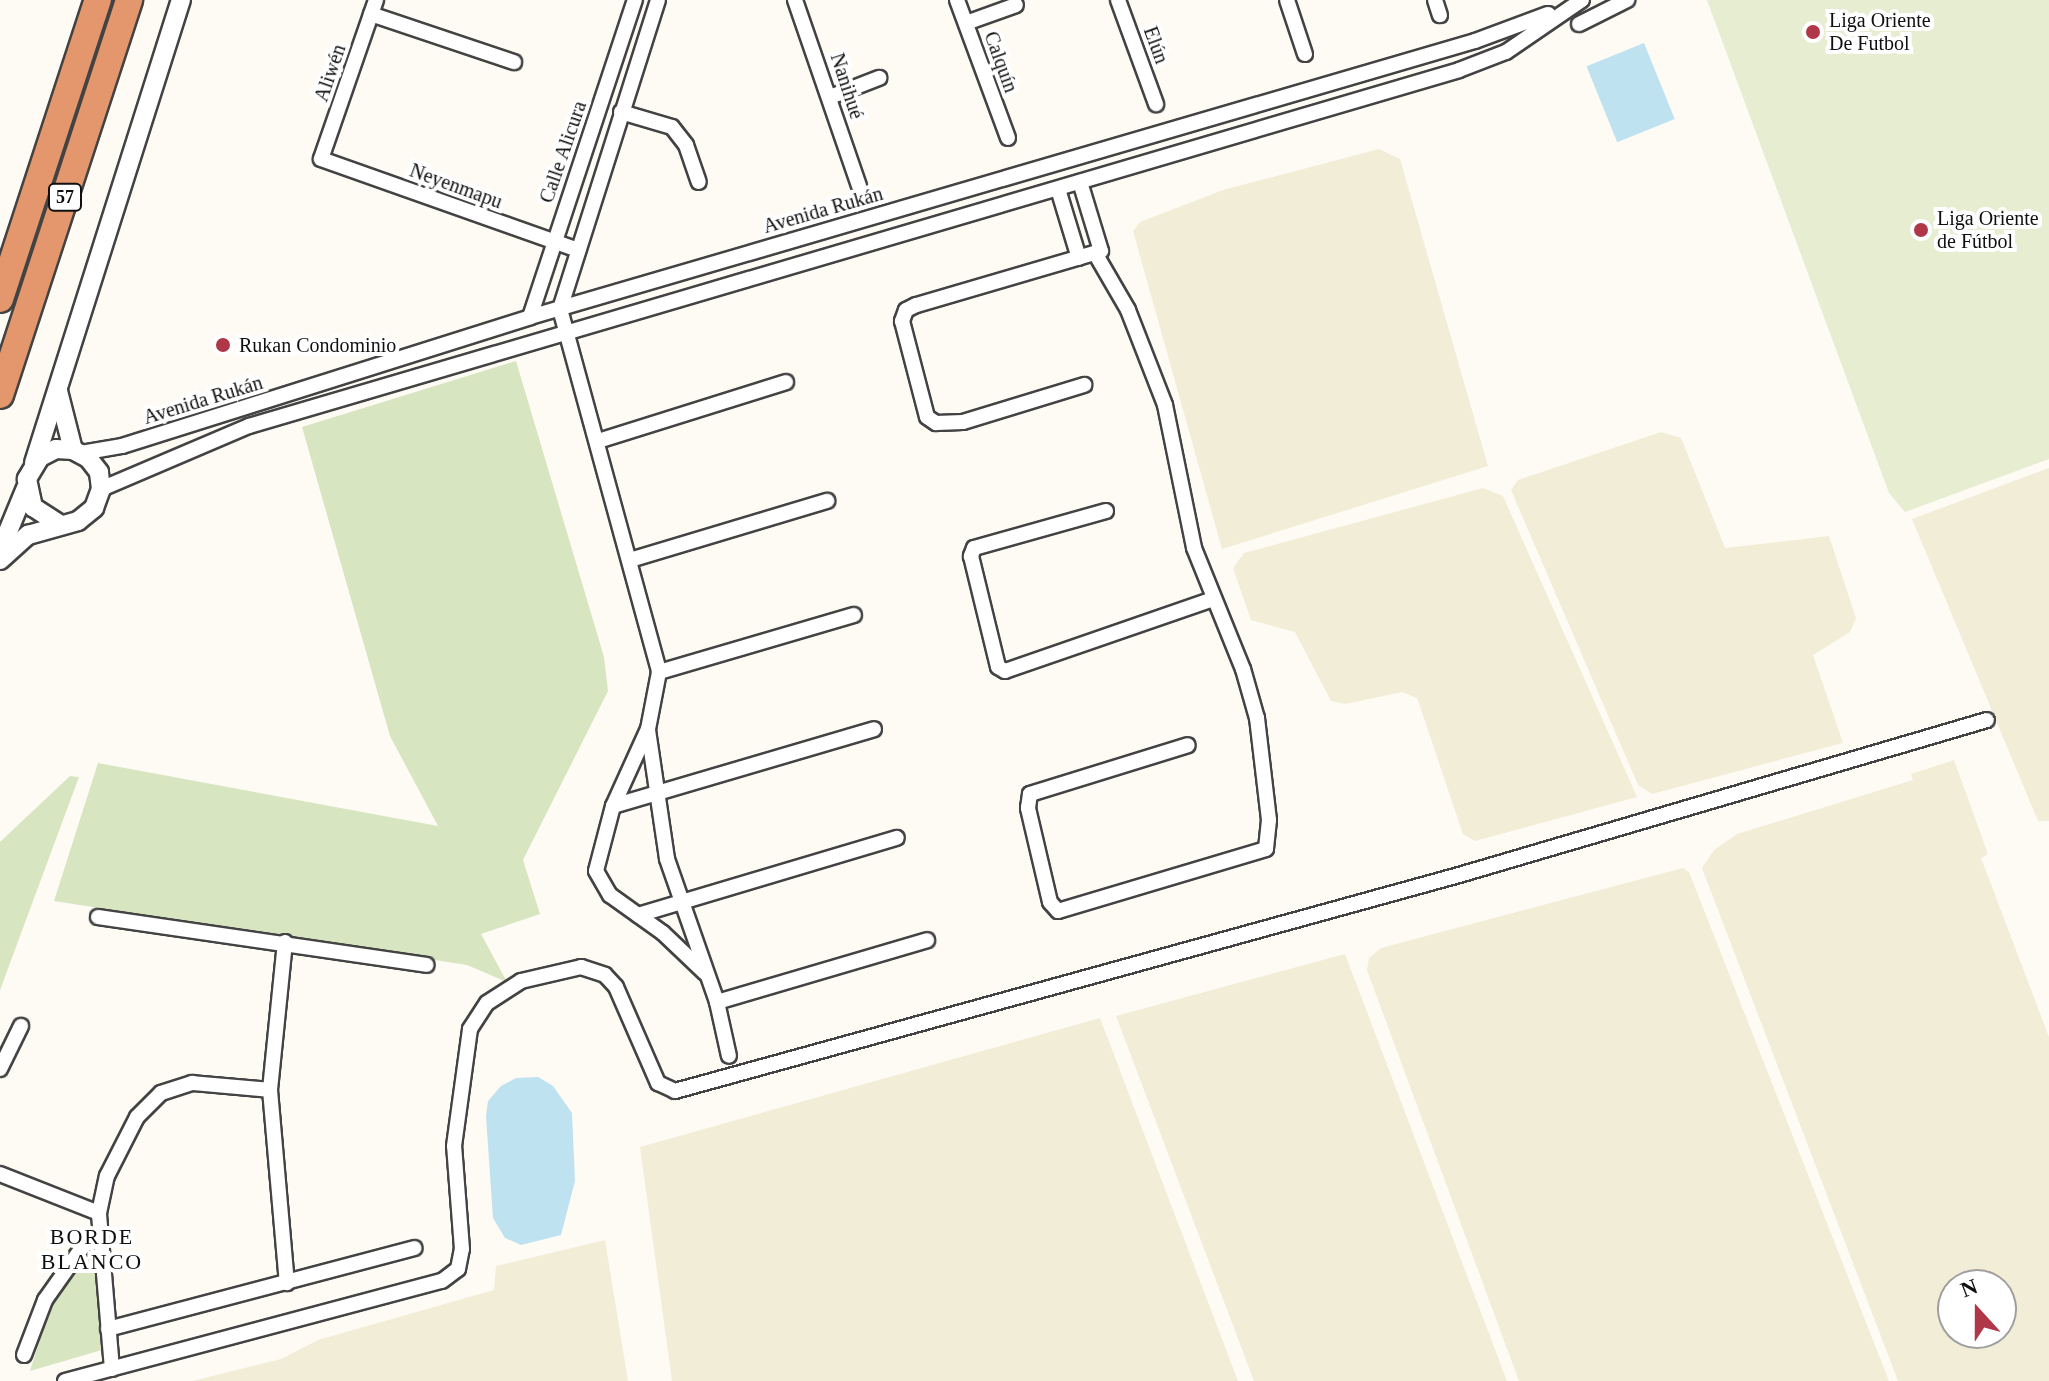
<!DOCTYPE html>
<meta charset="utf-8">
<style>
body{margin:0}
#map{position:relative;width:2049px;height:1381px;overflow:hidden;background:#fefbf4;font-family:"Times New Roman",serif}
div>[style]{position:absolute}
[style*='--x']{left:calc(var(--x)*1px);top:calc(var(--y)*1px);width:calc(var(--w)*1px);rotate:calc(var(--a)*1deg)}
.farmland>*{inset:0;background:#f2edd6}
.green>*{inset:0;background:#d7e5c0}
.pitch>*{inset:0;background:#e6edd1}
.water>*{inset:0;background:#bee2f0;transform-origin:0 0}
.roads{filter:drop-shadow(2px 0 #434343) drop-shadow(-2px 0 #434343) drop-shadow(0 2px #434343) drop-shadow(0 -2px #434343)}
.minor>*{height:14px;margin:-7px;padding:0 7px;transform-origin:7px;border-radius:7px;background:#fff}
.tertiary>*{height:18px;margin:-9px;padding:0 9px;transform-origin:9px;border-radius:9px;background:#fff}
.motorway>*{height:26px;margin:-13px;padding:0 13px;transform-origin:13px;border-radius:13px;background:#e4976c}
.dots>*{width:22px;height:22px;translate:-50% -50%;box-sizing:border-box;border:4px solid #fff;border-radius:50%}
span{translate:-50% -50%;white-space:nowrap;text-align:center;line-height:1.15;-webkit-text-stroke:8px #fff;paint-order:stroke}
.shield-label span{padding:2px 6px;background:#fff;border:2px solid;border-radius:6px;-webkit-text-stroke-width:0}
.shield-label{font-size:18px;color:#101010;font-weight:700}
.poi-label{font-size:20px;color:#101010}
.left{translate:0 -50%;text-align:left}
.street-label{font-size:20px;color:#101010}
.neighbourhood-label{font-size:22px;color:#101010;letter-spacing:2px}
.north{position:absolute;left:1937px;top:1269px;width:80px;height:80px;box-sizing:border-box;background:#fff;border:2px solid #9f9f9f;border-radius:50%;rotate:339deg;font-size:22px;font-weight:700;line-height:32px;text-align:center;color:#101010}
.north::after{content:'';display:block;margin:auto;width:28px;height:36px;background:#b03748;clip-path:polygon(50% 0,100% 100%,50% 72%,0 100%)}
</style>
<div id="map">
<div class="farmland">
<div style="clip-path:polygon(1379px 149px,1400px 159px,1488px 466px,1222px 549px,1133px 231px,1140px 222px,1223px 190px)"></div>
<div style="clip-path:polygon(1661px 432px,1681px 438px,1725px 548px,1829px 536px,1856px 618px,1850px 632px,1813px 655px,1843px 743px,1652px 794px,1638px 785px,1511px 490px,1518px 480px)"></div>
<div style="clip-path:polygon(2049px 468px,2049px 821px,2038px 821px,1912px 519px)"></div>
<div style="clip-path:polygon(1483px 488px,1503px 496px,1637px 797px,1475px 841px,1463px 834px,1417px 698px,1402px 692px,1346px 704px,1331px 701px,1295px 632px,1251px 620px,1233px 568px,1244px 553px)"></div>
<div style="clip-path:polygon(evenodd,1954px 760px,1988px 854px,1981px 858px,2049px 1037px,2049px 1381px,1898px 1381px,1702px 868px,1714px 850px,1737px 834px,1913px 780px,1911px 774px,1954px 760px,1953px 1285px,2001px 1285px,2001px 1333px,1953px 1333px,1953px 1285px)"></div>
<div style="clip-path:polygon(1683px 868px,1689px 872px,1889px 1381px,1519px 1381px,1367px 970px,1369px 958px,1381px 948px)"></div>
<div style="clip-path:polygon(1345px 954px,1507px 1381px,1254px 1381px,1116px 1016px)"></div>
<div style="clip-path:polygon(1100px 1018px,1238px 1381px,672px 1381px,640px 1147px)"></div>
<div style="clip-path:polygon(605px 1240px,628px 1381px,192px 1381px,281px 1359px,318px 1340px,494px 1290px,496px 1266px)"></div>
</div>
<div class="green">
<div style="clip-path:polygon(516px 361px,604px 657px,608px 691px,523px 860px,540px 914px,481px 934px,507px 982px,467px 965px,54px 901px,98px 763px,438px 826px,390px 736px,302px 427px)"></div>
<div style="clip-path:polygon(70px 776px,79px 777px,0 990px,0 842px)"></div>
<div style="clip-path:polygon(95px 1250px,102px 1350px,30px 1371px,51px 1304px,88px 1252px)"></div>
</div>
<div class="pitch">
<div style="clip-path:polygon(1707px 0,2049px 0,2049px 459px,1905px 512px,1889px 493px)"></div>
</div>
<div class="water">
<div style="left:1644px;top:43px;width:82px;height:62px;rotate:68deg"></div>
<div style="clip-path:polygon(538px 1077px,553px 1086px,572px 1113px,575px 1181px,561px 1235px,521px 1245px,505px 1238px,493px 1218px,486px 1116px,488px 1101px,501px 1086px,516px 1078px)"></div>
</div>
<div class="roads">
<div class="minor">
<div style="--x:376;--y:0;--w:168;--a:109.1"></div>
<div style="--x:321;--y:159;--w:273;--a:19.5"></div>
<div style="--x:658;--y:0;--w:324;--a:107.6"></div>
<div style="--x:560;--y:309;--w:376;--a:74.7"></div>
<div style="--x:659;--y:672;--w:58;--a:100.9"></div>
<div style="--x:648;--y:729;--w:85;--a:114.4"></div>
<div style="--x:613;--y:806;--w:67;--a:104.7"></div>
<div style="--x:596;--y:871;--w:28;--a:60"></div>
<div style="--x:610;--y:895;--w:65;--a:35.6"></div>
<div style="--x:663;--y:933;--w:58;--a:43.6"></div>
<div style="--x:795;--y:0;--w:197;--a:71"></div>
<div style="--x:957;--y:0;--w:147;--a:69.7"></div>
<div style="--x:1118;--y:0;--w:111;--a:69.9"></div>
<div style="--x:1287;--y:0;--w:57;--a:71.6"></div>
<div style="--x:1435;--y:0;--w:16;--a:72"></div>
<div style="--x:371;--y:14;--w:151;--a:18.6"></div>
<div style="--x:966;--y:23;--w:53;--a:-19.8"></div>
<div style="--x:1579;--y:24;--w:54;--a:-26.6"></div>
<div style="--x:830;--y:97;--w:53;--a:-21.2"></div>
<div style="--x:621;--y:112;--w:53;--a:16.4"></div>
<div style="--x:672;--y:127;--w:23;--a:52"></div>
<div style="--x:686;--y:145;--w:39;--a:71"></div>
<div style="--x:1080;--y:182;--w:72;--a:73.1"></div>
<div style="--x:1101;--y:251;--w:193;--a:163.7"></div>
<div style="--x:916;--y:305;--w:11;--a:153"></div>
<div style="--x:906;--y:310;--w:12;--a:110"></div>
<div style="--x:902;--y:321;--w:99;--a:75.4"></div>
<div style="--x:927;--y:417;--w:11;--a:34"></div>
<div style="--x:936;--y:423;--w:27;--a:-2"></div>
<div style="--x:963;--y:422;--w:127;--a:-17"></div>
<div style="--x:1058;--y:189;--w:72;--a:73.1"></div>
<div style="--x:1095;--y:253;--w:66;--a:59.9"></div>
<div style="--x:1128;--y:310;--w:102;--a:68.7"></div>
<div style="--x:1165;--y:405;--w:146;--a:78.5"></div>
<div style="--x:1194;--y:548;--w:131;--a:68"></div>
<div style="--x:1243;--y:669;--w:51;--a:74.1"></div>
<div style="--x:1257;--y:718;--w:103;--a:83.3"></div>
<div style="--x:1269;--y:820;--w:29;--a:96"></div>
<div style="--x:1266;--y:849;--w:217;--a:163.4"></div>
<div style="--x:1058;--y:911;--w:12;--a:-132"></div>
<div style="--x:1050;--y:902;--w:97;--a:-103.2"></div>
<div style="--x:1028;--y:808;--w:14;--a:-82"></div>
<div style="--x:1030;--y:794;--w:165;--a:-17.2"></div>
<div style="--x:530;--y:317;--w:334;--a:-71.7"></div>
<div style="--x:598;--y:441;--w:197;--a:-17.4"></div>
<div style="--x:81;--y:453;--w:42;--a:-9.7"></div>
<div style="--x:122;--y:446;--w:428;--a:-17.5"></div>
<div style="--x:530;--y:317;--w:984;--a:-16.28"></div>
<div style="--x:1475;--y:41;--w:78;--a:-20.3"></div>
<div style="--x:101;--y:489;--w:161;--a:-23.1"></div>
<div style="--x:249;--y:426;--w:1261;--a:-16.39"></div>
<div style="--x:1459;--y:70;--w:50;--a:-21"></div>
<div style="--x:1506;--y:52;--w:92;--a:-34.4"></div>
<div style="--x:1106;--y:511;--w:137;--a:164.3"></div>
<div style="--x:974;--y:548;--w:9;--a:111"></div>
<div style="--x:971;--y:556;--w:114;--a:76.3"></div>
<div style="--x:998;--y:667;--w:8;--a:30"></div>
<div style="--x:1005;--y:671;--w:220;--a:-19.1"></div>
<div style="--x:630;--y:560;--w:206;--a:-16.7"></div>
<div style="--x:659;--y:672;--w:203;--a:-16.3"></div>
<div style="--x:648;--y:730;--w:130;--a:81.6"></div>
<div style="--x:667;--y:859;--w:151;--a:70.7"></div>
<div style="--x:717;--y:1002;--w:55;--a:77.5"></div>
<div style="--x:613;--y:806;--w:272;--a:-16.4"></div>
<div style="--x:638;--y:915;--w:270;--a:-16.6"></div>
<div style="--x:98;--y:917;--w:332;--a:8.3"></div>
<div style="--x:285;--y:942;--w:149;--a:95.8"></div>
<div style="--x:270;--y:1090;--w:194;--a:85"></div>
<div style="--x:717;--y:1002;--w:219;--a:-16.4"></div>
<div style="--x:0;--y:1069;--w:48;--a:-64"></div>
<div style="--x:0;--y:1174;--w:106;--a:21.5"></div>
<div style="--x:108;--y:1329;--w:317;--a:-14.8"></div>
<div style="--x:24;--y:1355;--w:59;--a:-69.1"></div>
<div style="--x:45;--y:1300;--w:67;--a:-54.7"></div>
<div style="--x:84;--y:1245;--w:17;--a:-17"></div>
<div style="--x:112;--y:1369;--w:157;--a:-94.8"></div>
<div style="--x:99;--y:1213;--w:38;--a:-78"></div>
<div style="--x:107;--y:1176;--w:66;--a:-63"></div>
<div style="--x:137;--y:1117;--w:34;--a:-45"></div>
<div style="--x:161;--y:1093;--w:33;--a:-18"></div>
<div style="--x:192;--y:1083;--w:78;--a:5.1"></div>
<div style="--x:65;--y:1381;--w:390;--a:-14.9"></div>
<div style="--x:442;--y:1281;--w:20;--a:-37"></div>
<div style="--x:458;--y:1269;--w:20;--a:-79"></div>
<div style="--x:462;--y:1249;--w:103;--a:-94.4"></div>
<div style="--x:454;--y:1146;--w:118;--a:-82.2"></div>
<div style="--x:470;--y:1029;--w:31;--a:-57"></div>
<div style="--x:487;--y:1003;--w:40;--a:-32.9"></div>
<div style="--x:521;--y:981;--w:62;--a:-13.1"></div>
<div style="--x:581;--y:967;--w:25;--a:18"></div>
<div style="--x:605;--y:975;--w:16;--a:47"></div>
<div style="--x:616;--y:987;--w:105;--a:66.4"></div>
<div style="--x:658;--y:1083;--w:19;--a:25"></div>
<div style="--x:675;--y:1091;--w:813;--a:-15.4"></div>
<div style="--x:1459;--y:875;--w:550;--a:-16.36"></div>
</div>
<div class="tertiary">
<div style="--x:58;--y:391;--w:61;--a:75.7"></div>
<div style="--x:34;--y:463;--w:486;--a:-72.4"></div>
<div style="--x:0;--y:551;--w:68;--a:-67.6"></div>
<div style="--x:0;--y:560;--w:38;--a:-42"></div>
<div style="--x:28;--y:535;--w:52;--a:-15.6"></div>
<div style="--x:78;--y:521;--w:21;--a:-39"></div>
<div style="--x:94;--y:508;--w:20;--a:-70"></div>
<div style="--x:101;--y:489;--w:17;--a:-97"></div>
<div style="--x:99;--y:472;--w:18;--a:-128"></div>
<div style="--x:88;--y:458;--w:17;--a:-152"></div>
<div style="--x:73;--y:450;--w:17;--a:-177"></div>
<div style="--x:56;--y:449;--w:18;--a:153"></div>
<div style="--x:40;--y:457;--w:26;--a:121"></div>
<div style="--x:27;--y:479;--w:29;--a:78"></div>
<div style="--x:33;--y:507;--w:30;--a:33"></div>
</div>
<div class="motorway">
<div style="--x:0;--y:299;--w:315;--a:-71.9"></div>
<div style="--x:0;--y:395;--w:416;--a:-71.9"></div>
</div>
</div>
<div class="dots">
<div style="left:1813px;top:32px;background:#b03748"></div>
<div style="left:1921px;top:230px;background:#b03748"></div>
<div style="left:223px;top:345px;background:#b03748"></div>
</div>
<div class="shield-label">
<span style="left:65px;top:197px">57</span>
</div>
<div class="poi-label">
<span class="left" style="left:1829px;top:32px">Liga Oriente<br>De Futbol</span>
<span class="left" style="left:1937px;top:230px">Liga Oriente<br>de Fútbol</span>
<span class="left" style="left:239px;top:345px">Rukan Condominio</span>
</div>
<div class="street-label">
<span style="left:1156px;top:45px;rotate:70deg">Elún</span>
<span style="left:1001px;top:62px;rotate:70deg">Calquín</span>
<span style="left:330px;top:73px;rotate:-71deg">Aliwén</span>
<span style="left:847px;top:86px;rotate:72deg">Nanihué</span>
<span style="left:563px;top:152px;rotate:-71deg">Calle Alicura</span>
<span style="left:456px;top:186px;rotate:20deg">Neyenmapu</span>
<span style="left:823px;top:210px;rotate:-16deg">Avenida Rukán</span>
<span style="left:203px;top:400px;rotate:-17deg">Avenida Rukán</span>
</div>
<div class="neighbourhood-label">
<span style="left:92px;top:1249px">BORDE<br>BLANCO</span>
</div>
<div class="north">N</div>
</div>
